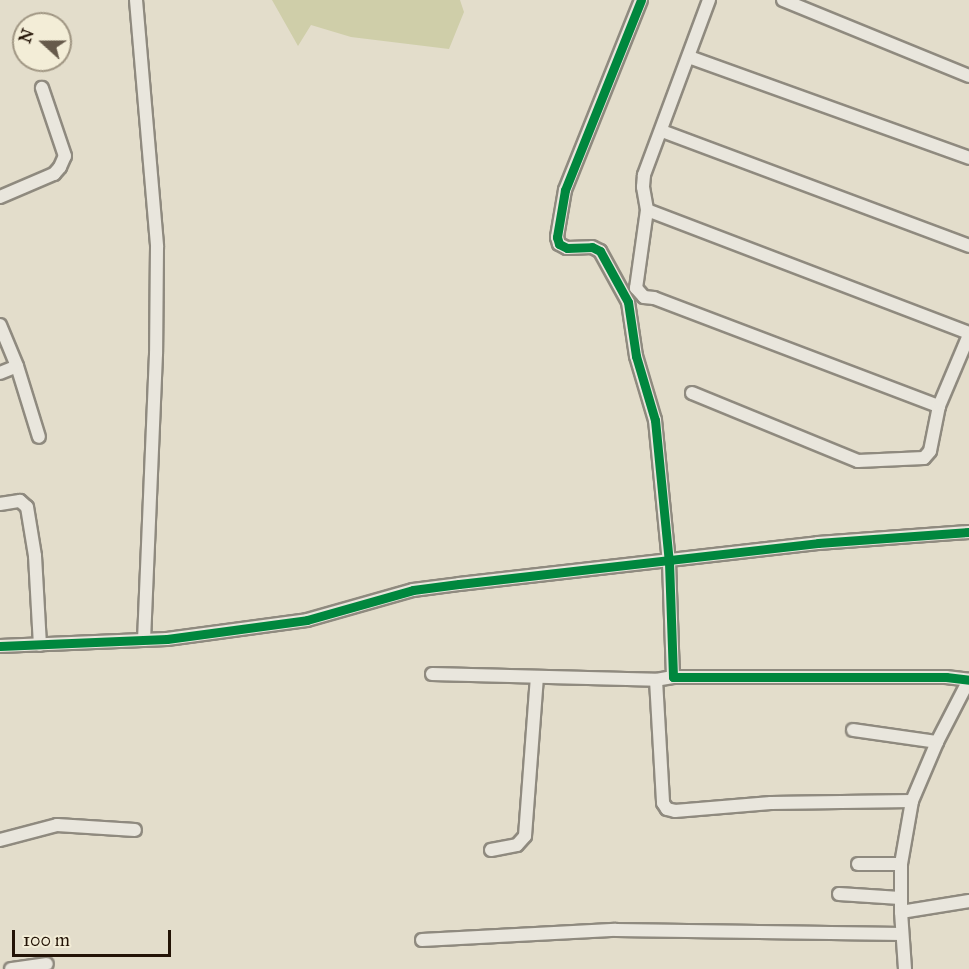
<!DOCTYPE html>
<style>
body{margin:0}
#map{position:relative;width:969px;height:969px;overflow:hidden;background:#e3ddcb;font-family:"IM FELL Great Primer",serif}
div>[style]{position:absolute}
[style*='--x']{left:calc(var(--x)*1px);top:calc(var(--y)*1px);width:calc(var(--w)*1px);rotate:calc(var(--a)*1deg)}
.green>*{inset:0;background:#cfcea9}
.roads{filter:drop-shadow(2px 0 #8f8a7f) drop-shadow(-2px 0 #8f8a7f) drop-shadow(0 2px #8f8a7f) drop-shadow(0 -2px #8f8a7f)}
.minor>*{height:12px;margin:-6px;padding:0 6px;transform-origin:6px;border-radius:6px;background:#e9e6dd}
.cycleway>*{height:9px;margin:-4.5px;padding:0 4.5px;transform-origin:4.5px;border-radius:4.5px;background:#00873e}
span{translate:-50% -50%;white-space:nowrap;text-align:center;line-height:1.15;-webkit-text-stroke:4.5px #f3edd7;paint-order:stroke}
.north{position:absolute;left:12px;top:12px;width:60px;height:60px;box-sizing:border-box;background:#f3edd7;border:2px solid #a09683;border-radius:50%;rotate:291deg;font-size:16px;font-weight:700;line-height:24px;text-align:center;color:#231306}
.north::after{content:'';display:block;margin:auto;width:21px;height:27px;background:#665a4b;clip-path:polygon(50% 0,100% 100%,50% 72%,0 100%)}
.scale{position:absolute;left:12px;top:930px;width:159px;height:27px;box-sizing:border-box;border:3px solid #231306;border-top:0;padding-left:8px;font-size:18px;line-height:21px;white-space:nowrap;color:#231306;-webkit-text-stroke:4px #f3edd7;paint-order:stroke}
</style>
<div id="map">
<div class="green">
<div style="clip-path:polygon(272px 0,460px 0,464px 12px,449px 49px,351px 37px,311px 25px,298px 46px)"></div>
</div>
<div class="roads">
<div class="minor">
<div style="--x:136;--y:0;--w:248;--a:85.1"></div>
<div style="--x:157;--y:247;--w:107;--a:90.5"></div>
<div style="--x:156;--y:354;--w:286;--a:92.4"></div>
<div style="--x:641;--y:0;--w:205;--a:111.8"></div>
<div style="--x:565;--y:190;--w:48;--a:99.7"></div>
<div style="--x:557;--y:237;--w:7;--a:74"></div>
<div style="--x:559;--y:244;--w:9;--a:27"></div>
<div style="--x:567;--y:248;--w:25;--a:-2"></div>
<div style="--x:592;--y:247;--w:9;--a:27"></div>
<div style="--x:600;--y:251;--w:58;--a:61.2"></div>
<div style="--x:628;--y:302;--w:55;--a:81.6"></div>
<div style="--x:636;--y:356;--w:67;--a:73.5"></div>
<div style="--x:655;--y:420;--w:143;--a:84.4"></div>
<div style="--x:669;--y:562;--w:115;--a:88"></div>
<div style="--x:673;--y:677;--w:273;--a:0"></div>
<div style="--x:946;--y:677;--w:23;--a:7"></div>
<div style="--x:709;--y:0;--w:187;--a:110.4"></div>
<div style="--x:644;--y:175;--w:12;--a:95"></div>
<div style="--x:643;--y:187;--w:23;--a:80"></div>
<div style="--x:647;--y:210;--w:79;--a:98"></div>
<div style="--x:636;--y:288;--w:12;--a:48"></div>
<div style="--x:644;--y:297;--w:10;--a:6"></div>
<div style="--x:654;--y:298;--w:305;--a:20.8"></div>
<div style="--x:783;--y:0;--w:201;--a:22.2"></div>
<div style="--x:689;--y:57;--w:298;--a:19.8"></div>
<div style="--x:662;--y:131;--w:328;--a:20.5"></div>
<div style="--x:0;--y:197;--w:59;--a:-23.1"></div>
<div style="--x:54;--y:174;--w:9;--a:-49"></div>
<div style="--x:60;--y:167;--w:12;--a:-66"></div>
<div style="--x:65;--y:156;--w:72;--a:-108.7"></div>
<div style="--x:647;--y:210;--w:345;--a:20.9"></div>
<div style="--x:0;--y:325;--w:44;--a:67.5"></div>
<div style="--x:17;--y:366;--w:74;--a:72.8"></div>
<div style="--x:0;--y:373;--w:18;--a:-22"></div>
<div style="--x:692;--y:393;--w:179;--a:22.3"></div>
<div style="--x:858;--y:461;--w:66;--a:-2.6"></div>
<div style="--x:924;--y:458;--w:9;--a:-49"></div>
<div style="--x:930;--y:451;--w:46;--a:-78.7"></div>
<div style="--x:939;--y:406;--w:77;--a:-67.1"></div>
<div style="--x:0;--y:504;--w:20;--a:-9"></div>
<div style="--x:20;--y:501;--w:9;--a:41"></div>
<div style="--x:27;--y:507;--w:50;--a:80.7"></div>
<div style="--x:35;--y:556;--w:89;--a:86.8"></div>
<div style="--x:0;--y:646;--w:167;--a:-2.4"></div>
<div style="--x:167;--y:639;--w:141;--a:-7.7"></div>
<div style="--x:307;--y:620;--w:110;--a:-15.8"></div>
<div style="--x:413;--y:590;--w:46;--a:-7.4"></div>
<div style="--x:459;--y:584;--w:361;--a:-6.5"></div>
<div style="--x:818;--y:543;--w:151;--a:-4.2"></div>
<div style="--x:432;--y:674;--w:224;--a:1.5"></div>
<div style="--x:673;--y:677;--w:17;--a:170"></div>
<div style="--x:656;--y:680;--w:123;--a:86.7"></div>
<div style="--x:663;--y:803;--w:7;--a:56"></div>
<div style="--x:667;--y:809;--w:8;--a:14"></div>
<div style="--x:675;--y:811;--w:96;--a:-4.8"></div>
<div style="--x:771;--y:803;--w:141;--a:-0.8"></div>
<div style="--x:853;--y:730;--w:85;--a:8.1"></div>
<div style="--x:0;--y:840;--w:59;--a:-14.7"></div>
<div style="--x:57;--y:825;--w:78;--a:3.7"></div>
<div style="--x:491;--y:850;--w:26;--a:-11"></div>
<div style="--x:517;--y:845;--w:12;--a:-48"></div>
<div style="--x:525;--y:836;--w:158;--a:-85.7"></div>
<div style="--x:858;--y:864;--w:43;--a:0"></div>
<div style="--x:839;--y:894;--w:61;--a:3.8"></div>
<div style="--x:901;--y:912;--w:69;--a:-9.2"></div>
<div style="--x:422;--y:940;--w:194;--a:-3"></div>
<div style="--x:616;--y:930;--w:286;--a:0.8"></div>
<div style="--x:11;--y:969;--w:36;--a:-8"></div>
<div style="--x:905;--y:969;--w:57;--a:-94"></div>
<div style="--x:901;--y:912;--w:48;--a:-90"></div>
<div style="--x:901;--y:864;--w:64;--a:-80.1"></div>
<div style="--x:912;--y:801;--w:64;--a:-67"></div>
<div style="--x:937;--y:742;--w:70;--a:-62.7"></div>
</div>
</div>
<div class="cycleway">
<div style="--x:641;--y:0;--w:205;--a:111.8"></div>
<div style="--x:565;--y:190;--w:48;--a:99.7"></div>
<div style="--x:557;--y:237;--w:7;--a:74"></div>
<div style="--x:559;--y:244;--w:9;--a:27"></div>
<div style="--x:567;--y:248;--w:25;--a:-2"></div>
<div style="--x:592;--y:247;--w:9;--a:27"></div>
<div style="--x:600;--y:251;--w:58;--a:61.2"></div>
<div style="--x:628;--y:302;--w:55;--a:81.6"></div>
<div style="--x:636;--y:356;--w:67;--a:73.5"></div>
<div style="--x:655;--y:420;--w:143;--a:84.4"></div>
<div style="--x:669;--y:562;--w:115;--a:88"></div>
<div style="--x:673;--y:677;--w:273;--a:0"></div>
<div style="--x:946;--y:677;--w:23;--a:7"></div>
<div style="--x:0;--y:646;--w:167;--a:-2.4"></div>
<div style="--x:167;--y:639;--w:141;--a:-7.7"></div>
<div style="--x:307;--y:620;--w:110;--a:-15.8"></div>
<div style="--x:413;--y:590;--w:46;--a:-7.4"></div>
<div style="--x:459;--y:584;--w:361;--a:-6.5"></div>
<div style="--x:818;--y:543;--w:151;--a:-4.2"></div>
</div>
<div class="north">N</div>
<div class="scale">100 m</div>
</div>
